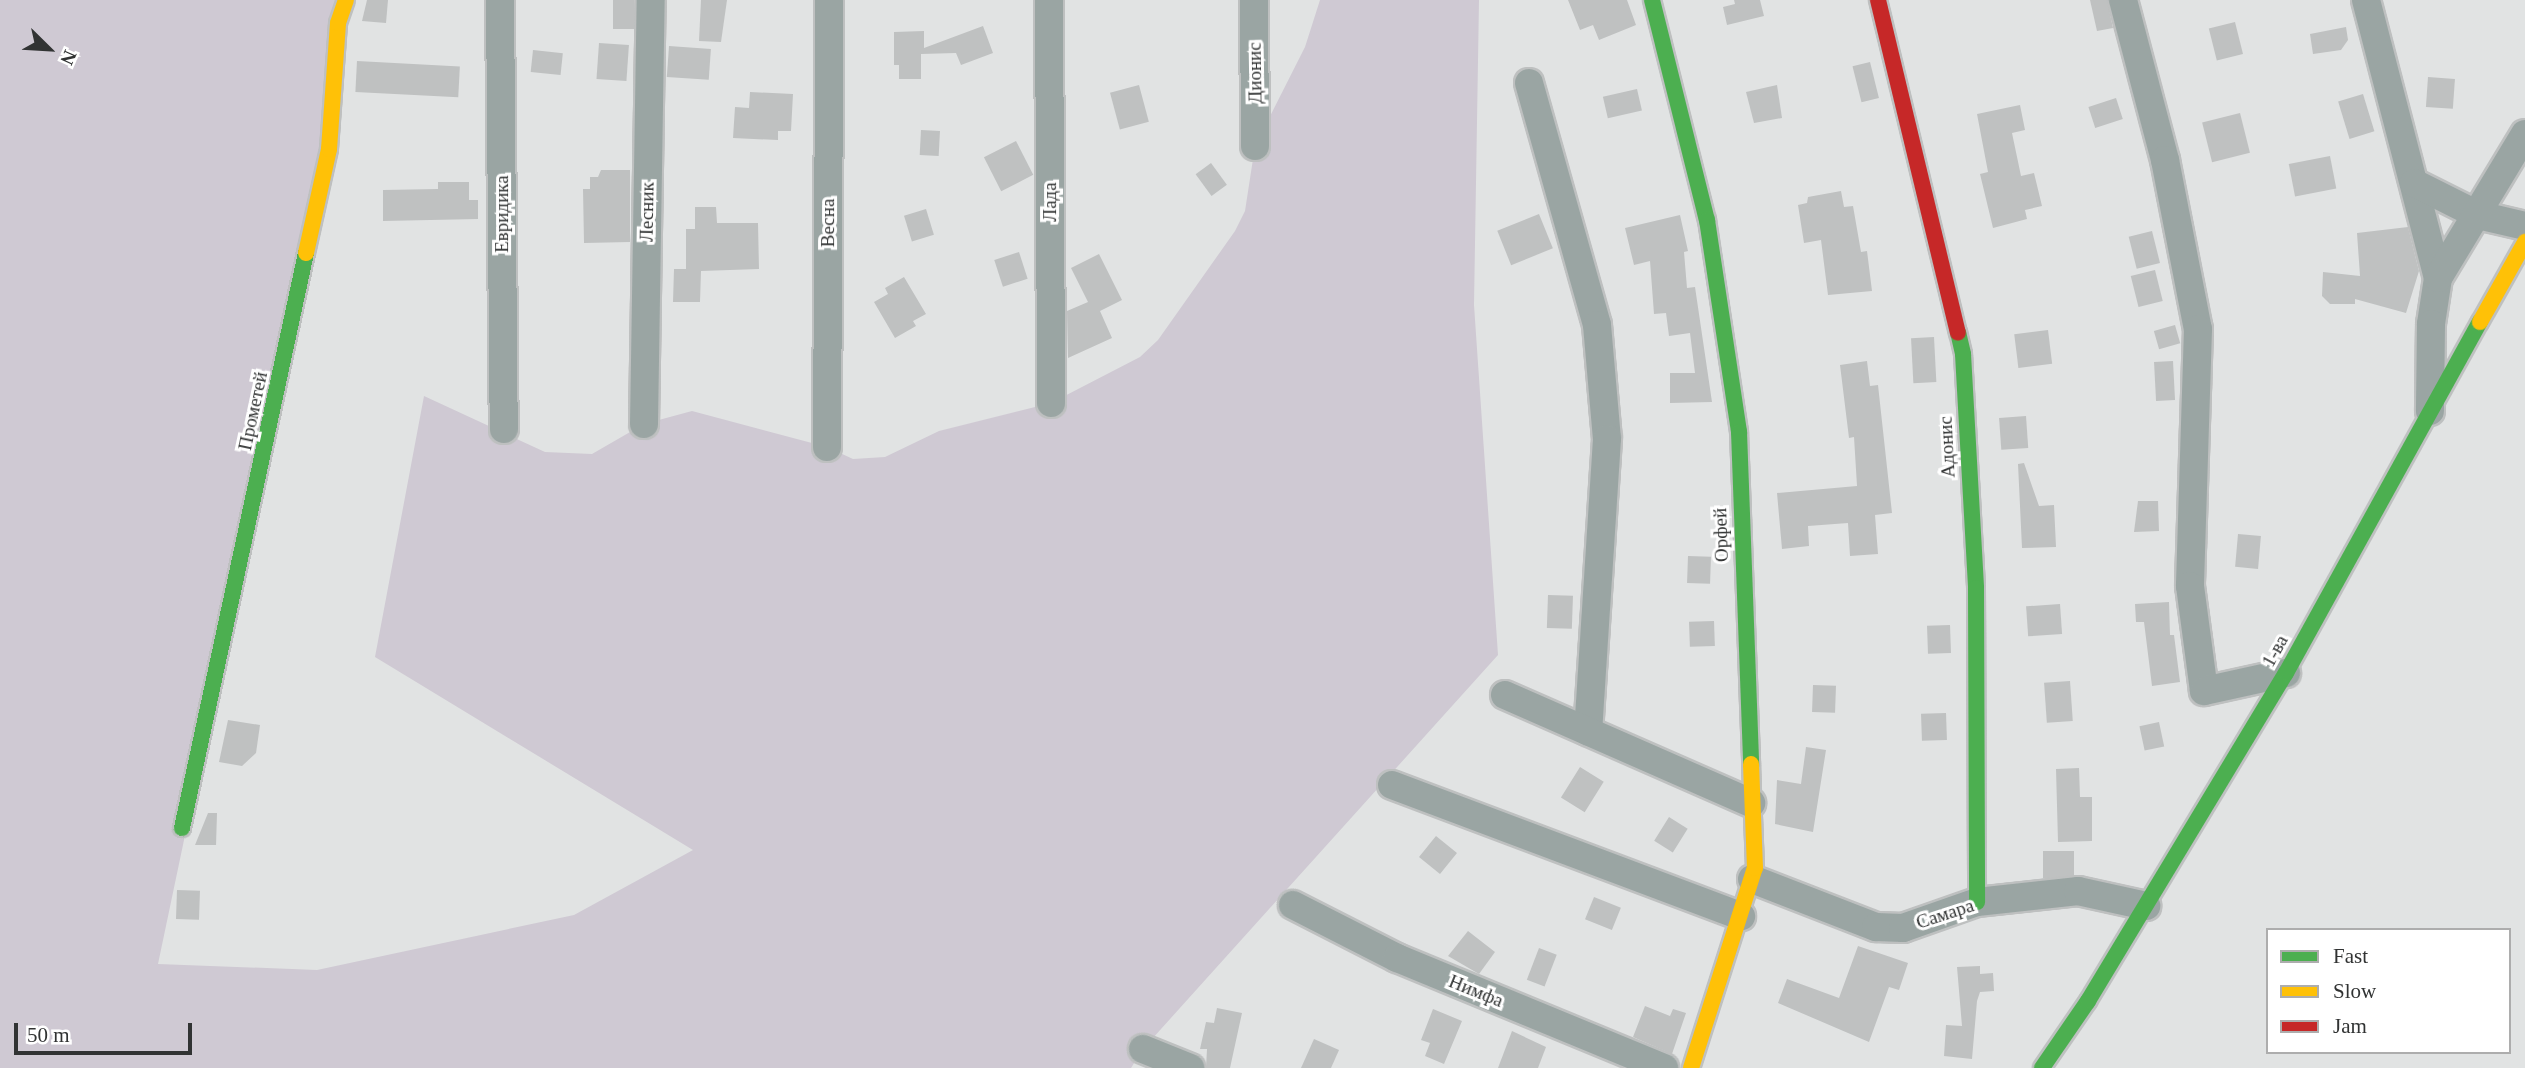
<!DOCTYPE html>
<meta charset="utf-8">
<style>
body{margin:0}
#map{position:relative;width:2525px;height:1068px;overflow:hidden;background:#e1e3e3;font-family:"Times New Roman",serif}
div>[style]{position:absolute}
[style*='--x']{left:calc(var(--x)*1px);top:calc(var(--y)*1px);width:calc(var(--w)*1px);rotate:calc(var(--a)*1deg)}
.green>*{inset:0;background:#cfc9d3}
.building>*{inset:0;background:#bfc1c1;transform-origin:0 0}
.roads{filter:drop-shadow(2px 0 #bec0c0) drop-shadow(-2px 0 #bec0c0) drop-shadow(0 2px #bec0c0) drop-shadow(0 -2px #bec0c0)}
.street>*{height:28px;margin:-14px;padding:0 14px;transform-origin:14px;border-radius:14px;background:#9aa5a3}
.fast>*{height:16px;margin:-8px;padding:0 8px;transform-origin:8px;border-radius:8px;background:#4caf50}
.slow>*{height:16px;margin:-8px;padding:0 8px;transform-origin:8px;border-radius:8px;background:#ffc107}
.jam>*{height:16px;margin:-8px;padding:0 8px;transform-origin:8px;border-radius:8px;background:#c62828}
span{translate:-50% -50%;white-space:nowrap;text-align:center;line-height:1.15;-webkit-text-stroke:6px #fff;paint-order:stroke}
.street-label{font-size:19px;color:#313333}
.legend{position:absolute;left:2266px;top:928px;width:245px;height:126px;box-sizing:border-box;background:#fff;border:2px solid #adadad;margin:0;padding:9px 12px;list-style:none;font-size:21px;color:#313333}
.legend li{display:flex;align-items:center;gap:14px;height:35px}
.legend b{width:35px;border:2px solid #adadad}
.north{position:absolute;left:14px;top:14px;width:70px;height:70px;-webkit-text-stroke:5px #fff;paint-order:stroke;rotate:114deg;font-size:19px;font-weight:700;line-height:28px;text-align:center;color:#313333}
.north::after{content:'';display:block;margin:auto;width:24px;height:32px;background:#313333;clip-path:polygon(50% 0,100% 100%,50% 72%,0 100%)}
.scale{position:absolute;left:14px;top:1023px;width:178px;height:32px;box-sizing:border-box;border:4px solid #313333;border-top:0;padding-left:9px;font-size:21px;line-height:24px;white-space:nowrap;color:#313333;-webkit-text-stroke:5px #fff;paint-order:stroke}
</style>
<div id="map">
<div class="green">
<div style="clip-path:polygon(0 0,346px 0,329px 149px,158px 964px,317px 970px,574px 915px,693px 850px,375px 657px,424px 396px,545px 452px,592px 454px,644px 424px,692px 411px,827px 447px,853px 459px,885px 457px,939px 431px,1051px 403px,1140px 357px,1158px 340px,1235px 231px,1245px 211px,1255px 146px,1305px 47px,1320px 0,1479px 0,1474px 305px,1498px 655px,1143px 1049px,1131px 1068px,0 1068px)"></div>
</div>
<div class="building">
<div style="clip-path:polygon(367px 0,388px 0,386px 23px,362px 21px)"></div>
<div style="left:613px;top:0;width:21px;height:29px"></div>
<div style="clip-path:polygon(701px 0,727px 0,721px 42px,699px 41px)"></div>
<div style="clip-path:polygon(1568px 0,1627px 0,1636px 25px,1599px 40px,1593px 25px,1580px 30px)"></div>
<div style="clip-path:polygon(1734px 0,1760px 0,1764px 16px,1727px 25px,1723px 7px,1735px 4px)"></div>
<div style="clip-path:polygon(2090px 0,2107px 0,2113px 28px,2097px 31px)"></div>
<div style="left:2235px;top:22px;width:33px;height:27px;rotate:76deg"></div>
<div style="clip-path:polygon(983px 26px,993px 53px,961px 65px,956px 53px,921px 54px,921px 79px,899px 79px,899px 65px,894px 65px,894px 32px,924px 31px,924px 48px)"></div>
<div style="clip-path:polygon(2346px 27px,2348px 40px,2341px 50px,2313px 54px,2310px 34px)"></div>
<div style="left:599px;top:43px;width:30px;height:36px;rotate:4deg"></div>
<div style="left:669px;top:46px;width:42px;height:31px;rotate:4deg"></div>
<div style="left:533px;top:50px;width:30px;height:22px;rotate:6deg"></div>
<div style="left:357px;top:61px;width:103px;height:31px;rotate:3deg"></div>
<div style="left:1870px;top:62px;width:37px;height:18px;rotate:76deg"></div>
<div style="left:2428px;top:77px;width:27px;height:30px;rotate:4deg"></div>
<div style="left:1139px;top:85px;width:38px;height:30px;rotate:75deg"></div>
<div style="clip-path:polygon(1777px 85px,1782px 118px,1754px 123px,1746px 92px)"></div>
<div style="left:1637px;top:89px;width:22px;height:35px;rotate:77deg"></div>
<div style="clip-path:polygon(750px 92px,793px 94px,791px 131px,778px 131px,778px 140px,733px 138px,735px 107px,749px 108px)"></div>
<div style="left:2363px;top:94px;width:39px;height:26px;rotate:73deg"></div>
<div style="left:2116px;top:98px;width:22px;height:29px;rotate:72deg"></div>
<div style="clip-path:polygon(2020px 105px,2025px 130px,2012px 133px,2021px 176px,2034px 173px,2042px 206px,2025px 210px,2027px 219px,1993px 228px,1980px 174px,1988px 172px,1977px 114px)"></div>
<div style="left:2240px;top:113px;width:41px;height:39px;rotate:76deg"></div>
<div style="left:921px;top:130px;width:19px;height:25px;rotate:3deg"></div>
<div style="left:1016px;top:141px;width:38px;height:36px;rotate:63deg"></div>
<div style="left:2330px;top:156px;width:33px;height:42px;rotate:79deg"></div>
<div style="left:1211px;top:163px;width:27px;height:19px;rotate:54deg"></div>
<div style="clip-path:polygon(601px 170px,630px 170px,630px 242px,584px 243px,583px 189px,590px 189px,590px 177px,598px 177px)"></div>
<div style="clip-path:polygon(438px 182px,469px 182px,469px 200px,478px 200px,478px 219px,383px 221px,383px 190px,438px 189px)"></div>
<div style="clip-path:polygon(1841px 191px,1844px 207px,1853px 206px,1861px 252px,1867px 251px,1872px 291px,1828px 295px,1821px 240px,1804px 243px,1798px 205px,1807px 203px,1808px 197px)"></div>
<div style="clip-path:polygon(695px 207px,716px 207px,717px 223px,758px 223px,759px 269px,701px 271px,700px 302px,673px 302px,674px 269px,686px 269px,686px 229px,695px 229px)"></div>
<div style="left:926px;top:209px;width:27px;height:23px;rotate:73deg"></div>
<div style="left:1539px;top:214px;width:37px;height:45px;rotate:68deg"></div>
<div style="clip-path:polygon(1680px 215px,1688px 251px,1684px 252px,1687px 288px,1695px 287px,1712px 402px,1670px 403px,1670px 373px,1695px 373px,1690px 333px,1669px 336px,1666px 313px,1654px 314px,1650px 261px,1634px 265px,1625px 228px)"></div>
<div style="clip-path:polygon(2408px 227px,2419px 271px,2406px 313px,2355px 299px,2355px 304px,2330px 304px,2322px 296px,2323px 272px,2360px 276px,2357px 233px)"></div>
<div style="left:2152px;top:231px;width:33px;height:24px;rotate:76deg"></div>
<div style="left:1019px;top:252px;width:28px;height:26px;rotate:72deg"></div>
<div style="clip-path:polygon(1099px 254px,1122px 300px,1100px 311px,1112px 338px,1068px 358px,1067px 311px,1088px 302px,1071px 268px)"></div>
<div style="left:2155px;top:270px;width:32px;height:25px;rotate:76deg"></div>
<div style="clip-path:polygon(904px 277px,926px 314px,913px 321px,916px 326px,895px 338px,874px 302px,888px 294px,885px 288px)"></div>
<div style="left:2175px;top:325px;width:19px;height:22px;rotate:74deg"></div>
<div style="left:2048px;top:330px;width:34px;height:34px;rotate:83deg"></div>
<div style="left:1934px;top:337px;width:45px;height:23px;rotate:87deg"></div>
<div style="clip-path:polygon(1867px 361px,1870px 386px,1878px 385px,1892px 513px,1875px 515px,1878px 554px,1850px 556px,1848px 523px,1808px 526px,1809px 546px,1782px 549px,1777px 493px,1857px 486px,1854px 437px,1849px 438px,1840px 365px)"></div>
<div style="left:2173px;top:361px;width:39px;height:19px;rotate:87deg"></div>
<div style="left:2026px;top:416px;width:32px;height:27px;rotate:86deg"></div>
<div style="clip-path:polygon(2024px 463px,2039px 506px,2054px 505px,2056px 547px,2022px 548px,2018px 464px)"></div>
<div style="clip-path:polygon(2138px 501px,2158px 501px,2159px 531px,2134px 532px)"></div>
<div style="left:2238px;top:534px;width:23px;height:33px;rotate:5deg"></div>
<div style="left:1688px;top:556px;width:23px;height:27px;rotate:2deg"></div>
<div style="left:1548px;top:595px;width:25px;height:33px;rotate:2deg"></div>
<div style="clip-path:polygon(2169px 602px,2170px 635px,2174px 635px,2180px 682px,2152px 686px,2144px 622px,2136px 622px,2135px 604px)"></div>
<div style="left:2060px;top:604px;width:30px;height:34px;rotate:86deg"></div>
<div style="left:1714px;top:621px;width:25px;height:25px;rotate:88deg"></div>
<div style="left:1950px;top:625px;width:28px;height:23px;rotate:88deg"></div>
<div style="left:2070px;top:681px;width:40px;height:26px;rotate:86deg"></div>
<div style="left:1813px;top:685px;width:23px;height:27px;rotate:2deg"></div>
<div style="left:1946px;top:713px;width:27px;height:25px;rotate:88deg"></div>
<div style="clip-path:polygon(228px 720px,260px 725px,256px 753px,242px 766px,219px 762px)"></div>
<div style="left:2159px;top:722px;width:25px;height:20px;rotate:78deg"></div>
<div style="clip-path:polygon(1806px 747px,1826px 750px,1813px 832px,1775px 824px,1777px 780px,1801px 784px)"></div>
<div style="left:1580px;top:767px;width:28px;height:36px;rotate:32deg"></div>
<div style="clip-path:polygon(2079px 768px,2080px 797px,2092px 797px,2092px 841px,2058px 842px,2056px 769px)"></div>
<div style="clip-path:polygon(208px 813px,217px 813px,216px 845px,195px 845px)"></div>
<div style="left:1669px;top:817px;width:22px;height:28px;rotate:32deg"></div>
<div style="left:1436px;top:836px;width:27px;height:27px;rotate:39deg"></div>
<div style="left:2043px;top:851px;width:31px;height:27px"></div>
<div style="left:177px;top:890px;width:23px;height:29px;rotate:2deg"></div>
<div style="left:1594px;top:897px;width:29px;height:24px;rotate:22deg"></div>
<div style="clip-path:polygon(1468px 931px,1495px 952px,1479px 974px,1448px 956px)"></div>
<div style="clip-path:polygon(1858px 946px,1908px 963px,1899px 990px,1889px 987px,1869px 1042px,1778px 1003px,1787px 979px,1839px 998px)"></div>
<div style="left:1539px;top:948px;width:19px;height:34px;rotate:21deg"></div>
<div style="clip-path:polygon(1980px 966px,1980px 974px,1993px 973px,1994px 991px,1980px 992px,1977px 1001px,1972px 1059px,1944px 1056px,1946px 1025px,1962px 1026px,1957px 967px)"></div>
<div style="clip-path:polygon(1645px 1006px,1670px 1016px,1673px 1009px,1686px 1013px,1672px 1054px,1633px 1037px)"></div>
<div style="clip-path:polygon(1217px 1008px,1242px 1013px,1230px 1068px,1206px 1068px,1207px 1049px,1200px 1049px,1206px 1022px,1214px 1023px)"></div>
<div style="clip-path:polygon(1433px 1009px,1462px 1021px,1444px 1064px,1425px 1056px,1430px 1043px,1421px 1040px)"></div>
<div style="clip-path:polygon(1512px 1031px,1546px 1047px,1538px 1068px,1498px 1068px)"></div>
<div style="clip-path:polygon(1314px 1039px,1339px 1050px,1331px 1068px,1301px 1068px)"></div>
</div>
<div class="roads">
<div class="street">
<div style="--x:500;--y:0;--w:429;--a:89.5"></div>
<div style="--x:1049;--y:0;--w:403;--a:89.7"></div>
<div style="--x:1254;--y:0;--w:146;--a:89.6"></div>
<div style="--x:2123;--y:0;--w:165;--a:75.3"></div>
<div style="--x:2165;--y:160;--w:172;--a:79"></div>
<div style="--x:2198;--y:329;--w:257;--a:91.8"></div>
<div style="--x:2190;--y:586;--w:106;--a:82.4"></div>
<div style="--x:2204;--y:691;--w:84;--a:-12.4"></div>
<div style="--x:2366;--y:0;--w:287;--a:75.5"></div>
<div style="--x:2438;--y:278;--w:47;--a:98.7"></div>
<div style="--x:2431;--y:324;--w:87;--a:90.7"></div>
<div style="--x:1529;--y:83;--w:251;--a:74.3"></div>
<div style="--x:1597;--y:325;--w:114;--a:85"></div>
<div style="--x:1607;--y:439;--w:293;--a:93.7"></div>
<div style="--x:2414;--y:183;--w:72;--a:26.6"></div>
<div style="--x:2478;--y:215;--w:48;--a:13.2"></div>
<div style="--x:2438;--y:278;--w:168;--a:-58.9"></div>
<div style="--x:644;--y:424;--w:424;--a:-89.1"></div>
<div style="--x:827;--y:447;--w:447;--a:-89.7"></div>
<div style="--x:1505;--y:695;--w:269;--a:23.7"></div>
<div style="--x:1392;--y:785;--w:373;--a:20.6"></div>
<div style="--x:1752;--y:879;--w:133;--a:21.2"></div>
<div style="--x:1876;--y:927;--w:27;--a:2"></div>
<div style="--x:1903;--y:928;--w:78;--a:-19.4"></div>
<div style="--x:1977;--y:902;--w:102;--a:-6.2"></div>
<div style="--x:2078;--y:891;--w:70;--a:12.4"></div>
<div style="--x:1293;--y:905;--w:117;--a:27"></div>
<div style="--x:1397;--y:958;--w:289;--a:22.4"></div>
<div style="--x:1143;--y:1049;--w:51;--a:22"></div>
</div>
<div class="fast">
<div style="--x:1652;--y:0;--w:227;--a:76"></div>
<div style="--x:1707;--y:220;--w:214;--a:81.4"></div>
<div style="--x:1739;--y:432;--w:332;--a:87.9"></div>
<div style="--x:1958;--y:332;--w:23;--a:77"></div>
<div style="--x:1963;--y:354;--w:234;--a:86.8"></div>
<div style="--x:1976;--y:588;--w:314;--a:89.8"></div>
<div style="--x:182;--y:828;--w:588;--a:-77.83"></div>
<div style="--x:2042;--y:1068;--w:81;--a:-55.5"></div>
<div style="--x:2088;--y:1001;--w:383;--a:-58.9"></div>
<div style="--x:2286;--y:673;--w:401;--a:-61.1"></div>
</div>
<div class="slow">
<div style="--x:306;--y:253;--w:107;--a:-77.5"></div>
<div style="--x:329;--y:149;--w:126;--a:-85.9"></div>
<div style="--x:338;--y:23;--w:24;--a:-71"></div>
<div style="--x:2480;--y:322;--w:92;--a:-60.6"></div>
<div style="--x:1691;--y:1068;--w:210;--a:-72.3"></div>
<div style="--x:1755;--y:868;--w:104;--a:-92.2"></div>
</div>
<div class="jam">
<div style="--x:1878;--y:0;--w:342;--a:76.5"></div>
</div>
</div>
<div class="street-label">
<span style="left:1255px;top:73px;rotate:-91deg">Дионис</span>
<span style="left:1050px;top:202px;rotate:-90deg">Лада</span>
<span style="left:647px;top:212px;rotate:-89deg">Лесник</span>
<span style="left:502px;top:214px;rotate:-90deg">Евридика</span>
<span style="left:828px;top:223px;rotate:-90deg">Весна</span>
<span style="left:253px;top:411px;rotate:-78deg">Прометей</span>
<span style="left:1947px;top:447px;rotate:-93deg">Адонис</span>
<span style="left:1721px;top:535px;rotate:-92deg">Орфей</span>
<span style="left:2275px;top:651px;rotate:-61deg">1-ва</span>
<span style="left:1945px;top:914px;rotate:-18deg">Самара</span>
<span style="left:1476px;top:991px;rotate:22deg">Нимфа</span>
</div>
<ul class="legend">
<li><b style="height:9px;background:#4caf50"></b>Fast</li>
<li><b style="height:9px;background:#ffc107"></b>Slow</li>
<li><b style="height:9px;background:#c62828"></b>Jam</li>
</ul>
<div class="north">N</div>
<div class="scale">50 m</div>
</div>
